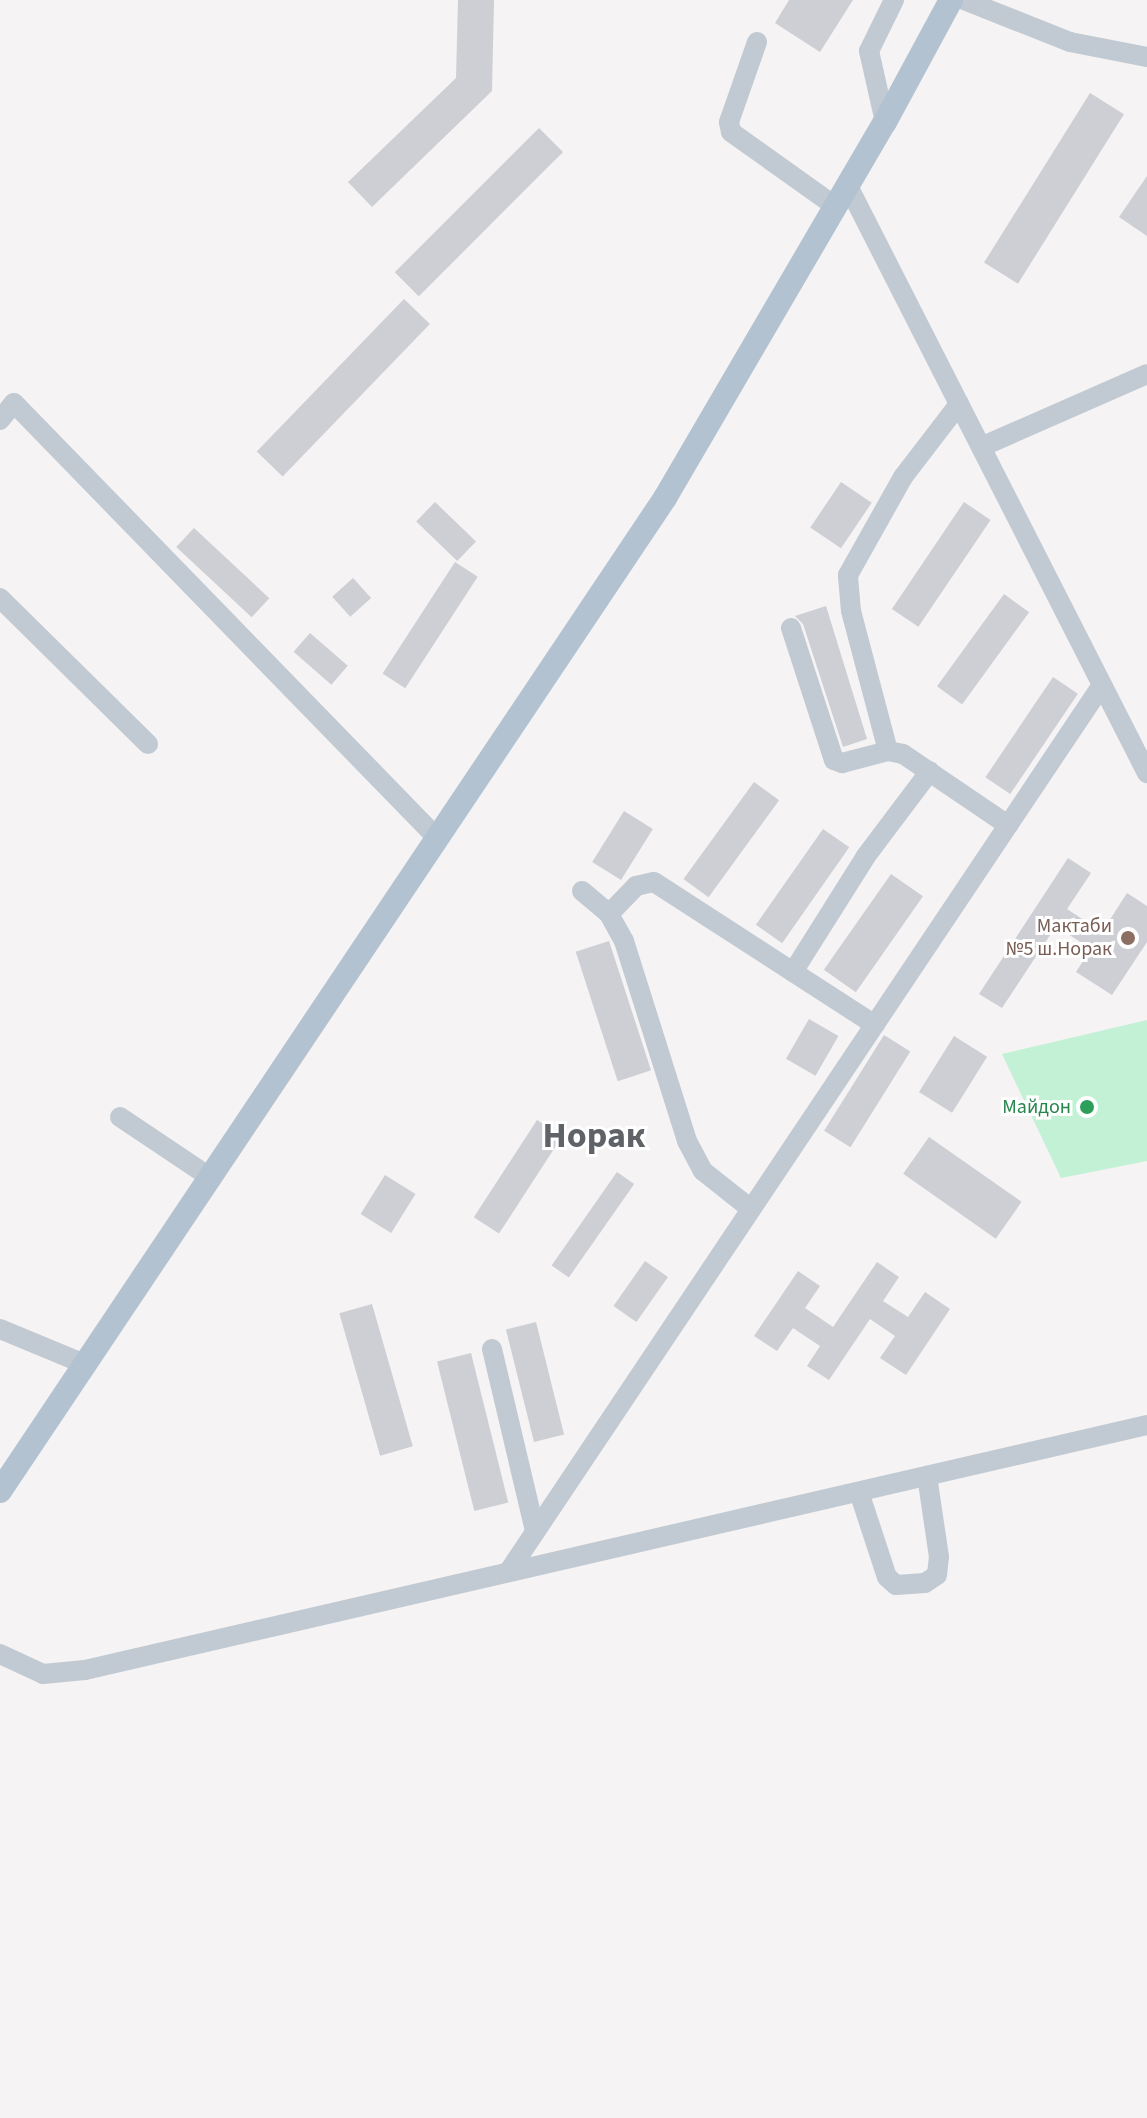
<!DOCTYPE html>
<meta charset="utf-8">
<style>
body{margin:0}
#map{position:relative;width:1147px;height:2118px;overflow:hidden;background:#f5f3f3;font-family:"Source Sans 3",sans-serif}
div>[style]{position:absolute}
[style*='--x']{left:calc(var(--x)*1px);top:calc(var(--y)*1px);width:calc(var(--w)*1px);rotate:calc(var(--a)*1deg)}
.green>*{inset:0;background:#c3f1d5}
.building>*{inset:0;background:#cdcfd5;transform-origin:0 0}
.minor>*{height:20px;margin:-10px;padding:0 10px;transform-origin:10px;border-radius:10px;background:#c1cad2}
.major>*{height:24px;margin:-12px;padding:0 12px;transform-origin:12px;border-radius:12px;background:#b3c2d1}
.dots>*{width:22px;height:22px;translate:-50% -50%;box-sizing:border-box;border:4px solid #fff;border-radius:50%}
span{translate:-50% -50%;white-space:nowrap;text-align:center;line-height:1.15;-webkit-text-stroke:6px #fff;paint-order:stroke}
.education-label{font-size:20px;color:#785e54}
.right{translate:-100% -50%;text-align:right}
.leisure-label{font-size:20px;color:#27864d}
.town-label{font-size:36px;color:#5f6368;font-weight:700}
</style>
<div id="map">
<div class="green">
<div style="clip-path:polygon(1147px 1020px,1147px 1161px,1061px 1178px,1002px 1054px)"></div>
</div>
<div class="building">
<div style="clip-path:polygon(458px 0,494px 0,492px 91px,372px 207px,348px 182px,456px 78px)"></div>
<div style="clip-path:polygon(789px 0,853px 0,820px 52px,775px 23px)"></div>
<div style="left:1090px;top:93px;width:40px;height:200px;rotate:32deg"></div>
<div style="left:539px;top:128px;width:34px;height:204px;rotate:45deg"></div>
<div style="clip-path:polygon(1147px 176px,1147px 236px,1119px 217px)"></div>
<div style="left:404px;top:299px;width:36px;height:212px;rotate:44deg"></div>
<div style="left:841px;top:482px;width:37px;height:55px;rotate:34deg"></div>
<div style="left:435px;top:502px;width:57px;height:27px;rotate:44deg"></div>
<div style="left:964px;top:502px;width:32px;height:129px;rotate:34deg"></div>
<div style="left:194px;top:528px;width:103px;height:26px;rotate:43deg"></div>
<div style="left:455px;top:562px;width:27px;height:133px;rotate:33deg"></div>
<div style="left:353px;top:578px;width:27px;height:28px;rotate:48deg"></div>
<div style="left:1004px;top:594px;width:31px;height:114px;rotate:36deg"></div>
<div style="clip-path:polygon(826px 606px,867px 739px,843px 747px,803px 624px,795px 616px)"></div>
<div style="left:310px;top:633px;width:50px;height:25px;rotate:41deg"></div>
<div style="left:1053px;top:677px;width:30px;height:121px;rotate:34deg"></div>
<div style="left:754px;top:782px;width:31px;height:120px;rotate:36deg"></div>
<div style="left:624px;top:811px;width:34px;height:60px;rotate:32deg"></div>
<div style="left:823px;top:829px;width:32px;height:117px;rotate:35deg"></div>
<div style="clip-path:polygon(1068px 858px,1091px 873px,1067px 909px,1102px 932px,1127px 893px,1147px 906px,1147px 942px,1112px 995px,1076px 972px,1091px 949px,1056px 926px,1002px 1008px,979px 994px)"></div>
<div style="left:891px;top:874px;width:39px;height:117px;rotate:35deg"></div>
<div style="left:609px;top:941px;width:136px;height:35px;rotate:72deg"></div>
<div style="left:809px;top:1019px;width:34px;height:46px;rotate:30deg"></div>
<div style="left:884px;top:1035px;width:31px;height:113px;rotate:32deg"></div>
<div style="left:954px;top:1036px;width:39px;height:66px;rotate:32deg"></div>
<div style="left:537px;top:1120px;width:30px;height:116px;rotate:33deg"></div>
<div style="left:929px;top:1137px;width:113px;height:45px;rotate:35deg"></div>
<div style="left:617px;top:1172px;width:21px;height:114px;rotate:35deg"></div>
<div style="left:385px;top:1175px;width:36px;height:46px;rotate:32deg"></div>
<div style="left:645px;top:1261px;width:28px;height:55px;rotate:35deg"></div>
<div style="clip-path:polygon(877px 1262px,899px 1277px,883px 1301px,908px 1317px,925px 1292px,950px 1309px,906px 1375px,880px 1358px,895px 1336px,870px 1319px,829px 1380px,807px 1366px,820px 1346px,793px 1328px,777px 1351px,754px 1336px,798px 1271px,820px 1286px,805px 1308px,833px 1327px)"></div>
<div style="left:372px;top:1304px;width:148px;height:34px;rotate:74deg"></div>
<div style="left:536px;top:1322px;width:116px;height:31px;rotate:76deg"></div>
<div style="left:471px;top:1353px;width:154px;height:35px;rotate:76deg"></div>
</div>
<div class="minor">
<div style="--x:964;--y:0;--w:114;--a:21.6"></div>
<div style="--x:1070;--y:42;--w:78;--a:11"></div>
<div style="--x:757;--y:42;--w:85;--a:109.3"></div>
<div style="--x:729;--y:122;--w:10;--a:79"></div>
<div style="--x:731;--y:132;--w:129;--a:35.5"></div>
<div style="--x:885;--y:122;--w:73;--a:-102.7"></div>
<div style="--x:869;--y:51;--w:57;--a:-63.9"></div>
<div style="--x:848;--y:186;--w:659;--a:63.01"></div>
<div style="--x:0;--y:420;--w:22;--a:-51"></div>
<div style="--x:14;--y:403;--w:608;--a:45.8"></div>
<div style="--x:981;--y:447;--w:181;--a:-23.7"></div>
<div style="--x:0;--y:598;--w:208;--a:44.6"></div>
<div style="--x:791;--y:628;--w:139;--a:72"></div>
<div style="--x:834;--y:760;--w:9;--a:21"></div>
<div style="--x:842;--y:763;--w:48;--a:-14.6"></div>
<div style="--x:888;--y:751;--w:15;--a:11"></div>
<div style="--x:903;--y:754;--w:127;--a:34.1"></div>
<div style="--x:888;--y:751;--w:145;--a:-104.8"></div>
<div style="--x:851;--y:611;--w:36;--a:-95"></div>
<div style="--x:848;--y:575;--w:112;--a:-60.7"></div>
<div style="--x:903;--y:477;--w:92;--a:-52.5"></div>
<div style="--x:582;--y:891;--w:35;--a:40"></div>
<div style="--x:609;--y:914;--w:31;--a:61"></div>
<div style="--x:624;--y:941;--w:210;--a:72.5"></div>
<div style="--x:687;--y:1141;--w:34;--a:62"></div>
<div style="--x:703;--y:1171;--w:61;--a:38.4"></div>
<div style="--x:609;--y:914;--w:39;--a:-46"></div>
<div style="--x:636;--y:886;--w:18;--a:-13"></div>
<div style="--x:654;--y:882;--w:263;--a:32.9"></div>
<div style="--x:793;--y:972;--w:137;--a:-57.8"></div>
<div style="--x:866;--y:856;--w:106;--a:-53"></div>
<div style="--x:120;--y:1117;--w:110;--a:33.8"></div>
<div style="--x:0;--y:1329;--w:94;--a:22.5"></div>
<div style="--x:492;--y:1349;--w:187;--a:76.7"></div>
<div style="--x:859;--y:1492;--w:89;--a:71.8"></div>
<div style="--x:887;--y:1577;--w:12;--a:42"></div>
<div style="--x:896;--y:1585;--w:29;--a:-4"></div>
<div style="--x:925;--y:1583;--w:14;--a:-34"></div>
<div style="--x:937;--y:1575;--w:18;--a:-84"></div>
<div style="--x:939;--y:1557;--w:82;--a:-98.4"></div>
<div style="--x:509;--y:1571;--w:1066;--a:-56.21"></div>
<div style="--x:0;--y:1654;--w:47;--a:24.9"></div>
<div style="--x:43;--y:1674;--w:42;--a:-5.4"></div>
<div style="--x:85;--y:1670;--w:1090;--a:-12.99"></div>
</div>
<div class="major">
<div style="--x:0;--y:1491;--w:1195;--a:-56.19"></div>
<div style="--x:665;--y:498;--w:436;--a:-59.7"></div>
<div style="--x:885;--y:122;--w:139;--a:-61.6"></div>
</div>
<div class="dots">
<div style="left:1128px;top:938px;background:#8d6e63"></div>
<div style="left:1087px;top:1107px;background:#2e9e5b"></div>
</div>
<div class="education-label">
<span class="right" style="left:1112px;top:938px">Мактаби<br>№5 ш.Норак</span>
</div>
<div class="leisure-label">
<span class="right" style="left:1071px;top:1107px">Майдон</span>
</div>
<div class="town-label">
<span style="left:594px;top:1136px">Норак</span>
</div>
</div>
